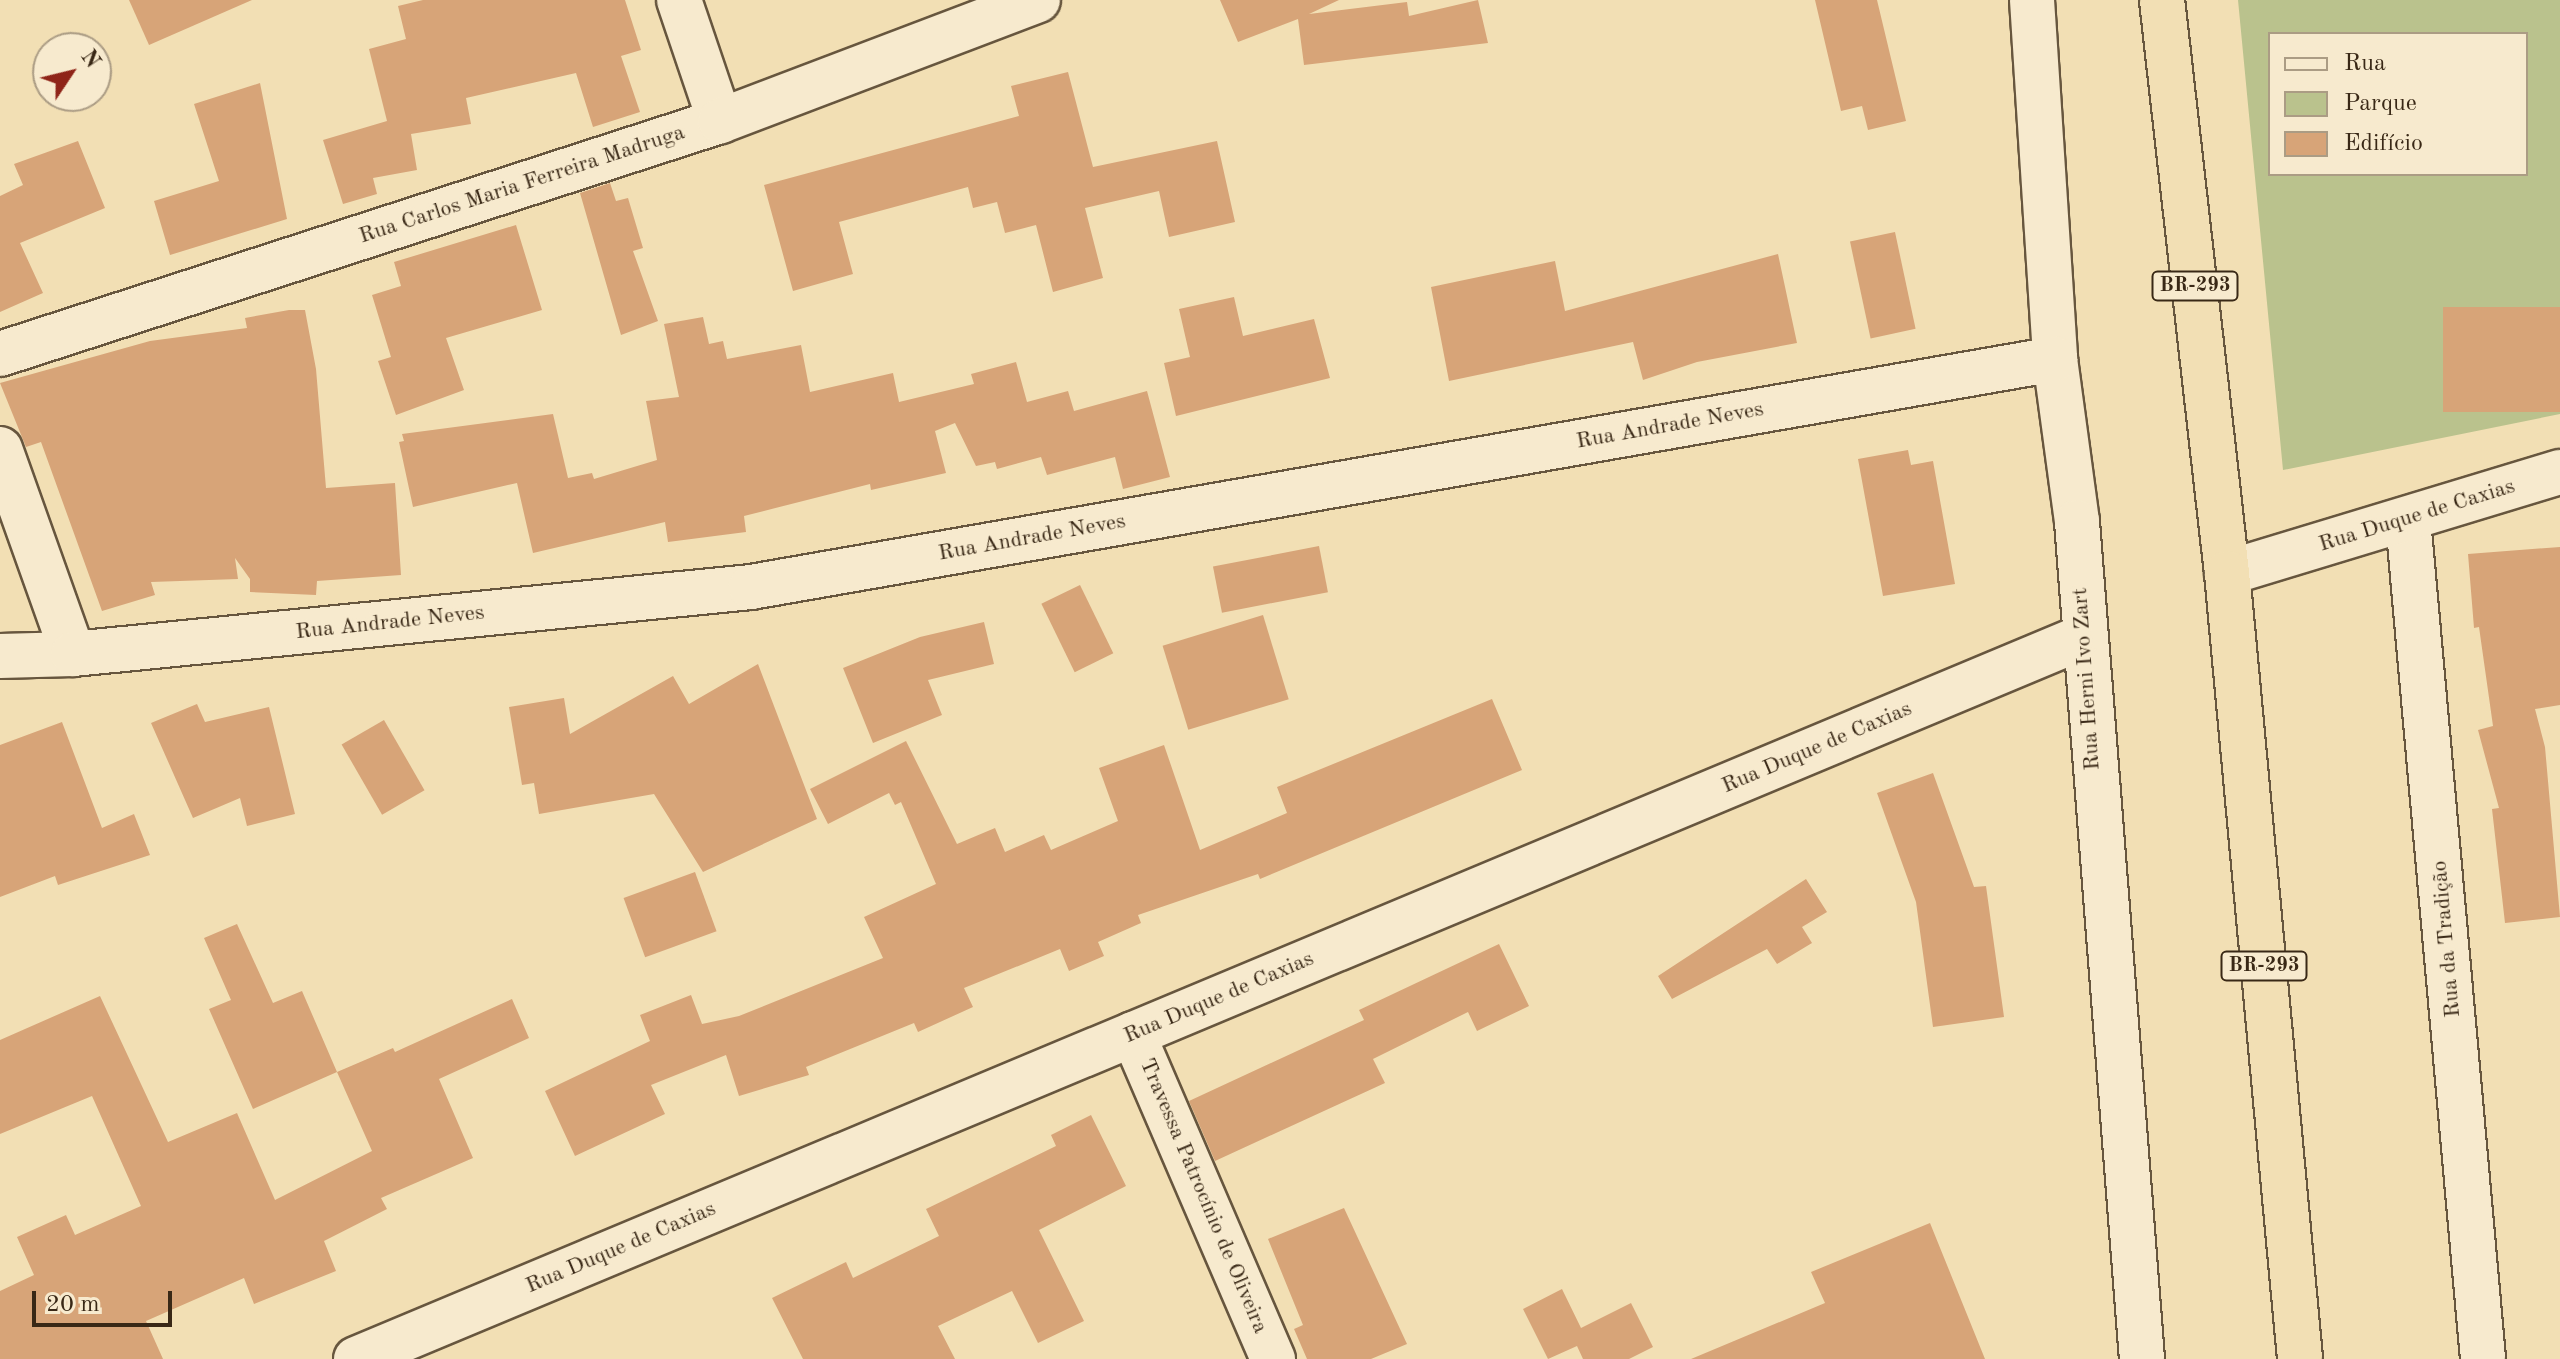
<!DOCTYPE html>
<meta charset="utf-8">
<style>
body{margin:0}
#map{position:relative;width:2560px;height:1359px;overflow:hidden;background:#f2dfb4;font-family:"Old Standard TT",serif}
div>[style]{position:absolute}
[style*='--x']{left:calc(var(--x)*1px);top:calc(var(--y)*1px);width:calc(var(--w)*1px);rotate:calc(var(--a)*1deg)}
.green>*{inset:0;background:#bac28d}
.building>*{inset:0;background:#d7a478;transform-origin:0 0}
.roads{filter:drop-shadow(2px 0 #67563e) drop-shadow(-2px 0 #67563e) drop-shadow(0 2px #67563e) drop-shadow(0 -2px #67563e)}
.minor>*{height:44px;margin:-22px;padding:0 22px;transform-origin:22px;border-radius:22px;background:#f7eace}
.trunk>*{height:44px;margin:-22px;padding:0 22px;transform-origin:22px;border-radius:22px;background:#f2dfb4}
span{translate:-50% -50%;white-space:nowrap;text-align:center;line-height:1.15;-webkit-text-stroke:6px #f7eace;paint-order:stroke}
.shield-label span{padding:2px 6px;background:#f7eace;border:2px solid;border-radius:6px;-webkit-text-stroke-width:0}
.shield-label{font-size:20px;color:#392816;font-weight:700}
.street-label{font-size:22px;color:#392816}
.legend{position:absolute;left:2268px;top:32px;width:260px;height:144px;box-sizing:border-box;background:#f7eace;border:2px solid #ab9c84;margin:0;padding:10px 14px;list-style:none;font-size:24px;color:#392816}
.legend li{display:flex;align-items:center;gap:16px;height:40px}
.legend b{width:40px;border:2px solid #ab9c84}
.north{position:absolute;left:32px;top:32px;width:80px;height:80px;box-sizing:border-box;background:#f7eace;border:2px solid #ab9c84;border-radius:50%;rotate:55deg;font-size:22px;font-weight:700;line-height:32px;text-align:center;color:#392816}
.north::after{content:'';display:block;margin:auto;width:28px;height:36px;background:#8f2418;clip-path:polygon(50% 0,100% 100%,50% 72%,0 100%)}
.scale{position:absolute;left:32px;top:1291px;width:140px;height:36px;box-sizing:border-box;border:4px solid #392816;border-top:0;padding-left:10px;font-size:24px;line-height:28px;white-space:nowrap;color:#392816;-webkit-text-stroke:6px #f7eace;paint-order:stroke}
</style>
<div id="map">
<div class="green">
<div style="clip-path:polygon(evenodd,2238px 0,2560px 0,2560px 414px,2283px 470px,2238px 0,2270px 34px,2526px 34px,2526px 174px,2270px 174px,2270px 34px)"></div>
</div>
<div class="building">
<div style="clip-path:polygon(129px 0,252px 0,149px 45px)"></div>
<div style="clip-path:polygon(423px 0,625px 0,641px 50px,621px 56px,640px 112px,593px 127px,576px 73px,466px 98px,471px 124px,411px 134px,417px 170px,373px 178px,377px 194px,343px 204px,323px 140px,387px 121px,369px 49px,406px 39px,398px 6px)"></div>
<div style="clip-path:polygon(1220px 0,1339px 0,1309px 14px,1407px 2px,1409px 16px,1478px 0,1488px 43px,1304px 65px,1298px 19px,1238px 42px)"></div>
<div style="clip-path:polygon(1815px 0,1877px 0,1906px 121px,1868px 130px,1862px 106px,1841px 111px)"></div>
<div style="clip-path:polygon(1068px 72px,1093px 167px,1217px 141px,1235px 222px,1169px 237px,1159px 191px,1085px 208px,1103px 278px,1053px 292px,1036px 225px,1005px 233px,997px 202px,973px 208px,968px 187px,839px 222px,853px 274px,793px 291px,764px 185px,1019px 116px,1011px 86px)"></div>
<div style="clip-path:polygon(260px 83px,287px 219px,170px 255px,154px 201px,219px 181px,194px 104px)"></div>
<div style="clip-path:polygon(78px 141px,105px 208px,20px 243px,43px 293px,0 312px,0 196px,23px 185px,14px 164px)"></div>
<div style="clip-path:polygon(610px 183px,616px 201px,628px 198px,643px 248px,633px 251px,658px 321px,621px 335px,580px 193px)"></div>
<div style="clip-path:polygon(516px 225px,542px 310px,446px 338px,464px 390px,396px 415px,378px 361px,391px 357px,372px 295px,401px 286px,394px 262px)"></div>
<div style="left:1895px;top:232px;width:99px;height:46px;rotate:78deg"></div>
<div style="clip-path:polygon(1778px 254px,1797px 343px,1697px 362px,1643px 380px,1633px 342px,1449px 381px,1431px 287px,1555px 261px,1565px 311px)"></div>
<div style="clip-path:polygon(1234px 297px,1243px 336px,1314px 319px,1330px 378px,1176px 416px,1164px 363px,1190px 357px,1179px 309px)"></div>
<div style="left:2560px;top:307px;width:105px;height:117px;rotate:90deg"></div>
<div style="clip-path:polygon(289px 310px,305px 310px,316px 369px,326px 488px,395px 483px,401px 575px,317px 581px,316px 595px,250px 592px,250px 579px,235px 558px,238px 579px,151px 582px,155px 595px,102px 611px,41px 442px,26px 447px,0 383px,150px 341px,247px 328px,245px 318px)"></div>
<div style="clip-path:polygon(703px 317px,709px 344px,723px 341px,727px 359px,801px 345px,810px 392px,893px 373px,899px 402px,974px 384px,971px 374px,1016px 362px,1027px 402px,1068px 391px,1074px 411px,1147px 391px,1170px 477px,1123px 489px,1115px 457px,1047px 475px,1041px 457px,997px 469px,995px 462px,976px 466px,955px 423px,935px 431px,946px 473px,871px 490px,870px 484px,744px 516px,746px 532px,668px 542px,665px 522px,533px 553px,517px 483px,413px 507px,399px 442px,404px 441px,402px 434px,553px 414px,568px 478px,592px 473px,594px 479px,657px 460px,646px 401px,679px 397px,664px 324px)"></div>
<div style="clip-path:polygon(1908px 450px,1911px 465px,1933px 461px,1955px 584px,1883px 596px,1858px 459px)"></div>
<div style="left:1319px;top:546px;width:47px;height:108px;rotate:79deg"></div>
<div style="clip-path:polygon(2560px 547px,2560px 705px,2535px 709px,2545px 747px,2560px 917px,2505px 923px,2492px 809px,2499px 808px,2478px 730px,2493px 726px,2479px 627px,2474px 628px,2468px 554px)"></div>
<div style="left:1080px;top:585px;width:76px;height:43px;rotate:64deg"></div>
<div style="left:1263px;top:615px;width:88px;height:105px;rotate:73deg"></div>
<div style="clip-path:polygon(984px 622px,994px 664px,928px 680px,942px 715px,873px 743px,843px 668px,920px 637px)"></div>
<div style="clip-path:polygon(758px 664px,817px 819px,703px 872px,654px 794px,539px 814px,534px 783px,522px 785px,509px 707px,564px 698px,570px 734px,673px 676px,689px 704px)"></div>
<div style="clip-path:polygon(1492px 699px,1522px 770px,1260px 879px,1258px 874px,1138px 915px,1141px 923px,1098px 942px,1104px 956px,1069px 971px,1060px 949px,964px 988px,973px 1007px,918px 1032px,914px 1023px,806px 1067px,809px 1075px,739px 1096px,726px 1055px,651px 1085px,665px 1114px,575px 1156px,545px 1091px,650px 1041px,640px 1015px,691px 995px,702px 1024px,739px 1016px,883px 958px,864px 917px,936px 884px,901px 802px,895px 805px,889px 793px,828px 824px,810px 789px,906px 741px,957px 844px,995px 828px,1005px 852px,1044px 835px,1051px 850px,1118px 821px,1099px 768px,1164px 745px,1200px 850px,1287px 813px,1277px 787px)"></div>
<div style="clip-path:polygon(197px 704px,205px 722px,269px 707px,295px 814px,247px 826px,240px 798px,193px 818px,151px 723px)"></div>
<div style="left:384px;top:720px;width:81px;height:49px;rotate:60deg"></div>
<div style="clip-path:polygon(62px 722px,102px 828px,134px 814px,150px 855px,58px 885px,55px 876px,0 897px,0 745px)"></div>
<div style="clip-path:polygon(1933px 773px,1974px 887px,1986px 886px,2004px 1017px,1933px 1027px,1916px 902px,1877px 793px)"></div>
<div style="left:695px;top:872px;width:63px;height:76px;rotate:70deg"></div>
<div style="clip-path:polygon(1806px 879px,1827px 912px,1802px 927px,1812px 943px,1777px 964px,1767px 949px,1672px 999px,1658px 976px)"></div>
<div style="clip-path:polygon(237px 924px,273px 1003px,302px 991px,337px 1072px,253px 1109px,209px 1009px,231px 1000px,204px 938px)"></div>
<div style="clip-path:polygon(1499px 944px,1529px 1006px,1477px 1031px,1468px 1012px,1373px 1059px,1385px 1083px,1215px 1161px,1189px 1101px,1364px 1020px,1359px 1010px)"></div>
<div style="clip-path:polygon(100px 996px,168px 1142px,237px 1113px,275px 1200px,372px 1151px,337px 1072px,393px 1048px,395px 1052px,512px 999px,529px 1038px,439px 1079px,473px 1158px,381px 1198px,387px 1209px,324px 1241px,336px 1271px,254px 1304px,244px 1278px,146px 1321px,163px 1359px,0 1359px,0 1291px,34px 1275px,17px 1237px,66px 1215px,75px 1235px,141px 1206px,92px 1096px,0 1134px,0 1040px)"></div>
<div style="clip-path:polygon(1091px 1115px,1126px 1186px,1039px 1230px,1084px 1321px,1038px 1343px,1012px 1291px,938px 1326px,955px 1359px,803px 1359px,772px 1298px,846px 1262px,853px 1278px,939px 1236px,926px 1209px,1056px 1146px,1051px 1135px)"></div>
<div style="clip-path:polygon(1344px 1208px,1407px 1344px,1371px 1359px,1307px 1359px,1294px 1329px,1303px 1325px,1268px 1239px)"></div>
<div style="clip-path:polygon(1930px 1223px,1985px 1359px,1691px 1359px,1825px 1303px,1811px 1272px)"></div>
<div style="clip-path:polygon(1562px 1289px,1581px 1328px,1631px 1303px,1653px 1347px,1629px 1359px,1583px 1359px,1577px 1346px,1548px 1359px,1523px 1309px)"></div>
</div>
<div class="roads">
<div class="minor">
<div style="--x:679;--y:0;--w:128;--a:71.3"></div>
<div style="--x:2032;--y:0;--w:360;--a:86.3"></div>
<div style="--x:2055;--y:359;--w:164;--a:82.3"></div>
<div style="--x:2077;--y:522;--w:840;--a:85.56"></div>
<div style="--x:0;--y:354;--w:757;--a:-17.93"></div>
<div style="--x:720;--y:121;--w:340;--a:-20.8"></div>
<div style="--x:0;--y:449;--w:218;--a:70.4"></div>
<div style="--x:2408;--y:520;--w:842;--a:84.89"></div>
<div style="--x:2227;--y:573;--w:348;--a:-16.9"></div>
<div style="--x:0;--y:656;--w:73;--a:-1.6"></div>
<div style="--x:73;--y:654;--w:681;--a:-5.64"></div>
<div style="--x:751;--y:587;--w:1324;--a:-9.92"></div>
<div style="--x:1133;--y:1034;--w:354;--a:66.7"></div>
<div style="--x:356;--y:1359;--w:1872;--a:-22.69"></div>
</div>
<div class="trunk">
<div style="--x:2162;--y:0;--w:577;--a:83.53"></div>
<div style="--x:2227;--y:573;--w:789;--a:84.69"></div>
</div>
</div>
<div class="shield-label">
<span style="left:2195px;top:286px">BR-293</span>
<span style="left:2264px;top:966px">BR-293</span>
</div>
<div class="street-label">
<span style="left:522px;top:185px;rotate:-18deg">Rua Carlos Maria Ferreira Madruga</span>
<span style="left:1670px;top:426px;rotate:-10deg">Rua Andrade Neves</span>
<span style="left:2417px;top:516px;rotate:-17deg">Rua Duque de Caxias</span>
<span style="left:1032px;top:538px;rotate:-10deg">Rua Andrade Neves</span>
<span style="left:390px;top:623px;rotate:-6deg">Rua Andrade Neves</span>
<span style="left:2087px;top:679px;rotate:-94deg">Rua Herni Ivo Zart</span>
<span style="left:1817px;top:748px;rotate:-23deg">Rua Duque de Caxias</span>
<span style="left:2447px;top:939px;rotate:-95deg">Rua da Tradição</span>
<span style="left:1219px;top:998px;rotate:-23deg">Rua Duque de Caxias</span>
<span style="left:1203px;top:1196px;rotate:67deg">Travessa Patrocínio de Oliveira</span>
<span style="left:621px;top:1248px;rotate:-23deg">Rua Duque de Caxias</span>
</div>
<ul class="legend">
<li><b style="height:10px;background:#f7eace"></b>Rua</li>
<li><b style="height:22px;background:#bac28d"></b>Parque</li>
<li><b style="height:22px;background:#d7a478"></b>Edifício</li>
</ul>
<div class="north">N</div>
<div class="scale">20 m</div>
</div>
